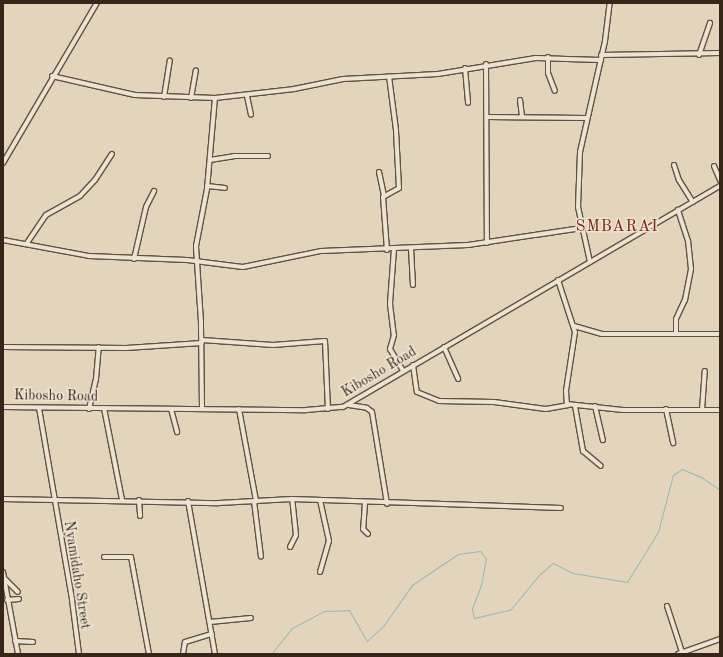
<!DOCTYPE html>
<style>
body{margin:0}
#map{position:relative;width:723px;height:657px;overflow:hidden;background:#e2d5bb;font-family:"Old Standard TT",serif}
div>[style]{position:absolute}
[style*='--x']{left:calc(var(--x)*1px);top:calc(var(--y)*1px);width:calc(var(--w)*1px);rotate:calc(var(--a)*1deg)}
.stream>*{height:1px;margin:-0.5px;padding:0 0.5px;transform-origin:0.5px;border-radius:0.5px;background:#96b7b7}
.roads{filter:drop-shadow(1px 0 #625142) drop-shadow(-1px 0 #625142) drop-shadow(0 1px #625142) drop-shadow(0 -1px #625142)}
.minor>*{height:4px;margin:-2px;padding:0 2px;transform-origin:2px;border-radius:2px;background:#ece4d3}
span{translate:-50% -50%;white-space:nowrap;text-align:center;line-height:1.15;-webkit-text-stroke:3px #ece4d3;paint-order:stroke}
.street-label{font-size:14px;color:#37251a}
.quarter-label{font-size:16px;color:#7a1f14;letter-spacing:1px}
.frame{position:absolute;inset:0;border:4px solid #37251a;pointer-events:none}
</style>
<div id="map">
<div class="stream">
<div style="--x:271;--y:654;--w:33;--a:-51"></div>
<div style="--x:292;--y:628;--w:36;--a:-28"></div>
<div style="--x:324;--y:611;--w:25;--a:-2"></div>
<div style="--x:349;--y:610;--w:36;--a:60"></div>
<div style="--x:367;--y:641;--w:23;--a:-43"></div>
<div style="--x:384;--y:625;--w:49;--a:-55"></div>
<div style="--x:412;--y:585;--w:55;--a:-34"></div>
<div style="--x:458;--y:554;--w:22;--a:-8"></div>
<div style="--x:480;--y:551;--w:10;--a:53"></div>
<div style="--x:486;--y:559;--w:26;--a:101"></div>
<div style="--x:481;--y:585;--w:26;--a:111"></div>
<div style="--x:472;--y:609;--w:9;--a:77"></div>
<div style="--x:474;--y:618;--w:37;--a:-13"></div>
<div style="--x:510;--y:610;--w:45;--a:-50.4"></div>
<div style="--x:539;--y:575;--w:18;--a:-41"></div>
<div style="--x:553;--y:563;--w:22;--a:27"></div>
<div style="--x:573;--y:573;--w:55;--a:9.5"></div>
<div style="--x:627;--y:582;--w:59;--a:-58.2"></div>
<div style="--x:658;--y:532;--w:59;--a:-75.3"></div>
<div style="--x:673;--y:475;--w:11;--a:-34"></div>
<div style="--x:682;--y:469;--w:21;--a:23"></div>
<div style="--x:701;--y:477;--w:23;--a:34"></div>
</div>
<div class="roads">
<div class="minor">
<div style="--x:601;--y:55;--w:119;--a:-1"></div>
<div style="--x:699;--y:55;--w:34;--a:-71"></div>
<div style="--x:548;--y:57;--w:16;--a:90"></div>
<div style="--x:548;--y:73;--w:19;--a:69"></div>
<div style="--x:486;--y:64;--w:179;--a:89.7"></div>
<div style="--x:465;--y:68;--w:35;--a:85"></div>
<div style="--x:52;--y:76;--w:85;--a:12.9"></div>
<div style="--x:135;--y:95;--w:80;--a:2.1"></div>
<div style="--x:215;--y:98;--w:80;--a:-6.5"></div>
<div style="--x:294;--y:89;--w:50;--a:-11.5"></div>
<div style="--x:343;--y:79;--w:95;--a:-3"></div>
<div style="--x:438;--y:74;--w:99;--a:-9.3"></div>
<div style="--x:536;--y:58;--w:65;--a:1.8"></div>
<div style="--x:247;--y:96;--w:19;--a:78"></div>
<div style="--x:164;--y:97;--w:37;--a:-81"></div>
<div style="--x:191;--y:98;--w:28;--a:-80"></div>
<div style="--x:520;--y:100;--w:17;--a:83"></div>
<div style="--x:487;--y:117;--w:99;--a:0.6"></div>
<div style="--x:210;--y:160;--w:24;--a:-9"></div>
<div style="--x:234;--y:156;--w:34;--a:0"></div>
<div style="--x:3;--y:163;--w:186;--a:-59.6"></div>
<div style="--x:674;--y:165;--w:16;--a:72"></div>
<div style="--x:679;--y:180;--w:26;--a:58"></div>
<div style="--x:714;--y:166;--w:15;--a:67"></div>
<div style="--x:379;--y:172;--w:24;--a:78"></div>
<div style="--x:207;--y:186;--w:18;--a:6"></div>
<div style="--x:3;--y:240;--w:87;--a:10.5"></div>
<div style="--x:89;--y:256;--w:98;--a:2.3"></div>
<div style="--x:187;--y:260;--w:56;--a:7.1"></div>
<div style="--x:243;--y:267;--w:80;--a:-11.6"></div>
<div style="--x:321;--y:251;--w:147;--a:-2.3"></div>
<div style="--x:468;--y:245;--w:115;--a:-8.5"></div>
<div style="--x:27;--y:243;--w:34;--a:-56"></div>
<div style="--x:46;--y:215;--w:39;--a:-29"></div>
<div style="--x:80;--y:196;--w:22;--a:-47"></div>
<div style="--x:95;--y:180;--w:31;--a:-57"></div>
<div style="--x:411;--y:248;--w:37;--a:87"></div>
<div style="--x:394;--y:249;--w:55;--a:94.2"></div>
<div style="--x:390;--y:304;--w:31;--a:83"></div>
<div style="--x:394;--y:335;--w:15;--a:106"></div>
<div style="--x:390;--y:349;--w:26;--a:59"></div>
<div style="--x:387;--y:250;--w:53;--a:-94.3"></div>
<div style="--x:383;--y:197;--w:18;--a:-29"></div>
<div style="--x:399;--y:188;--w:58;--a:-93"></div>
<div style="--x:396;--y:130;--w:54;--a:-97.4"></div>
<div style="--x:134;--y:259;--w:53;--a:-77"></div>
<div style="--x:146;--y:207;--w:18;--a:-63"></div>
<div style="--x:590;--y:262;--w:56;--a:-102.3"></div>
<div style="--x:578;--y:207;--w:55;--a:-87.9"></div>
<div style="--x:580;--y:152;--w:114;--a:-77.3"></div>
<div style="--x:605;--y:41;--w:38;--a:-83"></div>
<div style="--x:558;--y:280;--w:55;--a:71.9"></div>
<div style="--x:575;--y:332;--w:60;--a:98.7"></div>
<div style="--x:566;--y:391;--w:13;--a:86"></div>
<div style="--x:567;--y:404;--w:56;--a:6.1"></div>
<div style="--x:623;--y:410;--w:97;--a:0"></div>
<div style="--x:574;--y:326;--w:29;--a:16"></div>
<div style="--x:602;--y:334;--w:118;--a:0"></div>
<div style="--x:676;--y:334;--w:15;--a:-90"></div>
<div style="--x:676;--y:319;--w:21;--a:-65"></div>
<div style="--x:685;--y:300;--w:32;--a:-79"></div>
<div style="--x:691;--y:269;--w:28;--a:-96"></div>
<div style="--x:688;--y:241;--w:33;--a:-108"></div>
<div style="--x:202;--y:340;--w:71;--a:4"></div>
<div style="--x:273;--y:345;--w:52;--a:-4.4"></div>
<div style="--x:325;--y:341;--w:68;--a:87.5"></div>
<div style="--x:3;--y:347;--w:123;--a:0.5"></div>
<div style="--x:126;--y:348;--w:76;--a:-3.8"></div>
<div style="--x:444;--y:347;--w:35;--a:66"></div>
<div style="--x:413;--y:365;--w:27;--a:82"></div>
<div style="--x:417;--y:392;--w:24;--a:22"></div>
<div style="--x:439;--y:401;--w:55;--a:1"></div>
<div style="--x:494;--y:402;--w:52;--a:7.7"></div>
<div style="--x:546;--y:409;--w:23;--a:-10"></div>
<div style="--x:349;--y:405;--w:18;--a:9"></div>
<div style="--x:367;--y:408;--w:6;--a:39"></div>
<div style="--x:372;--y:412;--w:93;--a:80.7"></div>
<div style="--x:575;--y:406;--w:46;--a:79.9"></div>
<div style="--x:583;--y:451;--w:23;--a:40"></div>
<div style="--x:595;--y:406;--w:35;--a:77"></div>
<div style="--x:3;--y:407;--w:303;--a:0.6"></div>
<div style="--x:306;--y:410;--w:37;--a:-5"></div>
<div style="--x:343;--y:407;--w:437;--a:-30.4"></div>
<div style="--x:39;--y:408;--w:195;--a:80.2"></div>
<div style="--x:72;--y:600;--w:54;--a:82.6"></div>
<div style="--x:104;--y:408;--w:94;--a:78.9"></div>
<div style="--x:202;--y:408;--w:86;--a:-90.7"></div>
<div style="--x:201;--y:322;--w:76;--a:-93.8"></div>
<div style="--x:196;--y:246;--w:58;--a:-79.1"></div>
<div style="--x:207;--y:189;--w:91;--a:-85"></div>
<div style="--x:89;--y:409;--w:31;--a:-77"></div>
<div style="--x:96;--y:379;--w:32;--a:-85"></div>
<div style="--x:171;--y:409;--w:24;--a:75"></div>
<div style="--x:239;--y:409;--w:94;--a:79.5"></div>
<div style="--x:666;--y:409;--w:35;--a:78"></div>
<div style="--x:702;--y:410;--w:39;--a:-86"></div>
<div style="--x:3;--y:499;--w:216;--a:1.1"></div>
<div style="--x:219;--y:503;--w:73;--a:-3.1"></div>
<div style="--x:292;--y:499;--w:269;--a:1.9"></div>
<div style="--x:139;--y:500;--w:16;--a:86"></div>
<div style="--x:188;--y:501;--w:155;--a:80"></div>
<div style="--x:254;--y:501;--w:56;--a:82.9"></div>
<div style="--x:365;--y:503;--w:26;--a:94"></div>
<div style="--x:363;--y:529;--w:7;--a:45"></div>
<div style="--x:290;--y:547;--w:13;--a:-63"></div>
<div style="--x:296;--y:535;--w:36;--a:-96"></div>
<div style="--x:104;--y:557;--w:27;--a:0"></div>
<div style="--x:131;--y:557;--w:99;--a:79.5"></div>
<div style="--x:3;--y:572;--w:83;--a:79.6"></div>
<div style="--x:320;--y:572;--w:32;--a:-74"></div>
<div style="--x:329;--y:541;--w:42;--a:-102.4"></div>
<div style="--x:5;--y:579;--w:18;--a:45"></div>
<div style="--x:7;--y:600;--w:12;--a:-5"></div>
<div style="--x:667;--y:606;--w:48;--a:71.9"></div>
<div style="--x:210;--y:622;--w:41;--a:-5.6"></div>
<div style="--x:15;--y:641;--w:18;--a:3"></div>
<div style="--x:183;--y:654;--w:12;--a:-81"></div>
<div style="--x:185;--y:642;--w:28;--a:-17"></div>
<div style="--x:678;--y:654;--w:45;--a:-19.7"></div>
</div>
</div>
<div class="street-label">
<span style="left:379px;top:372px;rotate:-31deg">Kibosho Road</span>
<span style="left:56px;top:396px;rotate:1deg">Kibosho Road</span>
<span style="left:77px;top:575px;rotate:81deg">Nyamidaho Street</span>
</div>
<div class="quarter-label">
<span style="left:617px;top:227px">SMBARAI</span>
</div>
<div class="frame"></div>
</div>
